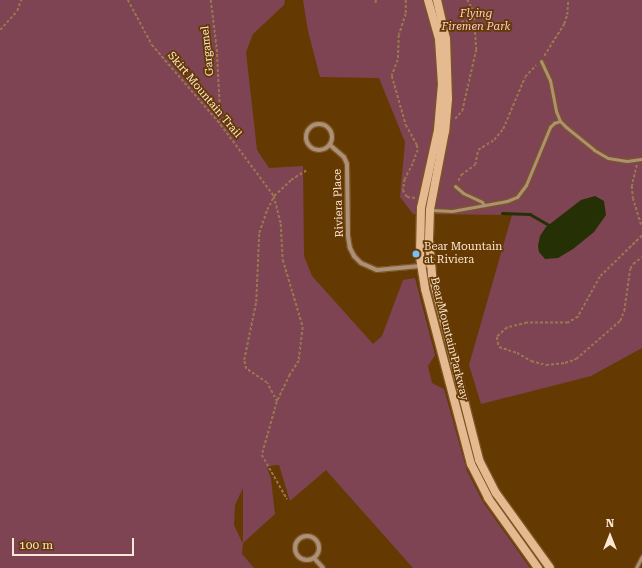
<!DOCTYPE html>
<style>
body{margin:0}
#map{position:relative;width:642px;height:568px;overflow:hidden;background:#653902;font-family:"Roboto Serif",serif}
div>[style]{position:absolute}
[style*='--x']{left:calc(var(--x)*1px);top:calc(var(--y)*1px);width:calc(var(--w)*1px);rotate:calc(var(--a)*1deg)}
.green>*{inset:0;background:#7e4453}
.water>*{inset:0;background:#253104}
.stream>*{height:2.5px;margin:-1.25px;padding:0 1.25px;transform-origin:1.25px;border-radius:1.25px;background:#253104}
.path>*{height:1.5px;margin-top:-0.75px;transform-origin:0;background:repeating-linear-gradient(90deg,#9a774d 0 3px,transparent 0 5px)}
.roads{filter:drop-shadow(1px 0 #7d5524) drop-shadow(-1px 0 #7d5524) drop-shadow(0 1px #7d5524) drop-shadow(0 -1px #7d5524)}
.lane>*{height:3px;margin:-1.5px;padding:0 1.5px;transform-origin:1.5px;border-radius:1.5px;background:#ac9077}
.street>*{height:4px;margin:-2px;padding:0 2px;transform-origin:2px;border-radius:2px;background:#ac9077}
.street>.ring{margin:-2px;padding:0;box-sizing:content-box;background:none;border:4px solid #ac9077;border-radius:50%}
.secondary>*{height:8px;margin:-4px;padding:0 4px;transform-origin:4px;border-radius:4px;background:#e6ba91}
.dots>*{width:11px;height:11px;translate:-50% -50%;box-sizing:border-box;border:2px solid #653902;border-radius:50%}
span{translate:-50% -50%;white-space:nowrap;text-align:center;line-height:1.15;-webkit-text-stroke:3.5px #653902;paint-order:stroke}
.park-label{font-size:11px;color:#fccad5;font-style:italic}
.street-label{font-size:11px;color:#fbe7d5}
.poi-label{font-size:11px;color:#fbe7d5}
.left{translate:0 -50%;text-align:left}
.north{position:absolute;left:590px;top:516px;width:40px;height:40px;-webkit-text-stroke:3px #653902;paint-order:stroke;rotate:0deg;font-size:11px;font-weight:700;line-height:16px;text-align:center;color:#fbe7d5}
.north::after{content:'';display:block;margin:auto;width:14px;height:18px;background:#fbe7d5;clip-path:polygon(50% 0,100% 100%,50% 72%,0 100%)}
.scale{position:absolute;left:12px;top:538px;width:122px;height:18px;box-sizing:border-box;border:2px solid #fbe7d5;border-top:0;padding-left:5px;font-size:12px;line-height:14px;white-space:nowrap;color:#fbe7d5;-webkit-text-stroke:3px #653902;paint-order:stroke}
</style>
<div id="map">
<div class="green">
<div style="clip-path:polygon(evenodd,0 0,285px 0,284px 5px,253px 34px,246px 52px,257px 150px,269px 168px,303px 166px,304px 256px,312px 276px,373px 344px,382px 336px,403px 280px,415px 278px,435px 355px,428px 366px,432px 383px,444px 389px,467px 471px,483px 502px,530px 568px,413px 568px,326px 470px,290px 501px,279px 465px,275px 465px,267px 467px,271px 479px,275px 514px,243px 543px,242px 554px,254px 568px,0 568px,0 0,243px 488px,243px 542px,242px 542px,234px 525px,235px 505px,243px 488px)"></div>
<div style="clip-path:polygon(303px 0,642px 0,642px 348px,591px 376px,481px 404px,469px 365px,512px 215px,413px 214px,400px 197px,405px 142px,379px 78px,320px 77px,308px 31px)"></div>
</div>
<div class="water">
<div style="clip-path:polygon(595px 196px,604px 201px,606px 215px,594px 232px,573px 249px,558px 258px,545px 259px,539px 252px,538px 246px,540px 236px,546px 227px,581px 200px)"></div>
</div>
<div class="stream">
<div style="--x:502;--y:213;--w:28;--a:2"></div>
<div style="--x:530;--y:214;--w:22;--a:30"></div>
</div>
<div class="path">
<div style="--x:128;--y:0;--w:51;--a:61.9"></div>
<div style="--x:152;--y:45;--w:106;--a:49.2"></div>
<div style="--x:221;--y:125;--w:89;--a:53.3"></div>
<div style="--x:274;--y:196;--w:29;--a:76"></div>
<div style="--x:281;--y:224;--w:36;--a:87"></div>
<div style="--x:283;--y:260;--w:70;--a:73.4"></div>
<div style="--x:303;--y:327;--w:34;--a:97"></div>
<div style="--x:299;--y:361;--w:17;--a:123"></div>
<div style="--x:290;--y:375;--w:30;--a:116"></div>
<div style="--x:277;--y:402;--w:55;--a:105.8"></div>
<div style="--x:262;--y:455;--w:51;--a:60.4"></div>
<div style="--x:211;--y:0;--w:49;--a:83"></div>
<div style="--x:217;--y:49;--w:76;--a:87"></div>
<div style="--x:376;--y:0;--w:4;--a:90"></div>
<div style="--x:406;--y:0;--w:14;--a:90"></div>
<div style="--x:406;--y:14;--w:22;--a:108"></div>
<div style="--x:399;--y:35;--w:25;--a:92"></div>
<div style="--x:398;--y:60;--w:17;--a:111"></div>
<div style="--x:392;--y:76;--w:51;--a:74.1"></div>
<div style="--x:406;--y:125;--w:23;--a:61"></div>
<div style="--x:417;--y:145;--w:5;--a:79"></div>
<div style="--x:418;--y:150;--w:15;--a:110"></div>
<div style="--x:413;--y:164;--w:17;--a:118"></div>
<div style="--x:405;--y:179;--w:11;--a:100"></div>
<div style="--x:403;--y:190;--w:8;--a:60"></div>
<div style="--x:407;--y:197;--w:8;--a:7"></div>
<div style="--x:461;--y:22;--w:7;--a:-8"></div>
<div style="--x:470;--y:26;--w:11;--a:-105"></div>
<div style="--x:467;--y:15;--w:7;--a:-27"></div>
<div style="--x:452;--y:29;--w:23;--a:-7"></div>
<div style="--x:0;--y:30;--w:25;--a:-48"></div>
<div style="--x:17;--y:11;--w:12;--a:-70"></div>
<div style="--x:544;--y:56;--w:38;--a:-58"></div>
<div style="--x:564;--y:24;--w:9;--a:-72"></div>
<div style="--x:567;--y:15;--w:15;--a:-86"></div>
<div style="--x:455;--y:119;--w:11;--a:-49"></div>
<div style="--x:462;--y:111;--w:63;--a:-77.1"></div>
<div style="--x:476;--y:50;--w:31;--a:-94"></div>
<div style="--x:474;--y:19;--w:12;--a:-104"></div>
<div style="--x:471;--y:7;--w:8;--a:-120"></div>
<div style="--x:637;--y:165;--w:22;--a:103"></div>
<div style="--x:632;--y:186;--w:12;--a:85"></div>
<div style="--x:633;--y:198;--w:30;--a:73"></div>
<div style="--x:458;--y:181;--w:7;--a:-63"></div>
<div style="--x:461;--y:175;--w:17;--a:-36"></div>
<div style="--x:475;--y:165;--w:15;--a:-79"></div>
<div style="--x:478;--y:150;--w:19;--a:-32"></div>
<div style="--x:494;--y:140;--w:14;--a:-51"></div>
<div style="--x:503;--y:129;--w:56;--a:-67.1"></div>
<div style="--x:525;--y:77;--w:16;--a:-47"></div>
<div style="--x:642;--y:236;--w:59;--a:135.7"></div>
<div style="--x:600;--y:277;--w:46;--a:118.8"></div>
<div style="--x:578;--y:317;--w:12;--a:149"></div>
<div style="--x:568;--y:323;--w:41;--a:180"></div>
<div style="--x:527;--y:323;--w:21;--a:166"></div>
<div style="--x:507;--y:328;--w:13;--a:138"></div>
<div style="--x:497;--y:337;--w:10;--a:79"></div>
<div style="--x:499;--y:347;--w:19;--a:18"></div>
<div style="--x:517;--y:353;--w:16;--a:30"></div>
<div style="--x:531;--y:361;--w:16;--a:15"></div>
<div style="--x:546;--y:365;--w:19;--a:-6"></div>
<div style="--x:565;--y:363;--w:12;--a:-20"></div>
<div style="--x:576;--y:359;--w:58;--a:-40.8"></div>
<div style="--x:620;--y:321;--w:11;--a:-68"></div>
<div style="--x:624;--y:311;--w:42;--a:-81.9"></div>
<div style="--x:630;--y:269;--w:6;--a:-59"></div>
<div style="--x:633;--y:264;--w:11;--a:-38"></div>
<div style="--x:277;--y:402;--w:21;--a:-118"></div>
<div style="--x:267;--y:383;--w:25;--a:-146"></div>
<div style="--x:246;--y:369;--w:9;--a:-103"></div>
<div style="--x:244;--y:360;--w:59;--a:-78.3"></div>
<div style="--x:256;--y:302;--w:69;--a:-87.5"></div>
<div style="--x:259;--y:233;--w:24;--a:-71"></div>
<div style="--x:267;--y:210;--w:16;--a:-63"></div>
<div style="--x:274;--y:196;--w:23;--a:-43"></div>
<div style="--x:291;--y:180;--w:19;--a:-32"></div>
</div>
<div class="roads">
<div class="lane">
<div style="--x:541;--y:61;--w:21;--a:65"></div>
<div style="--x:550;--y:80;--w:32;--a:79"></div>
<div style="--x:556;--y:111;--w:11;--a:68"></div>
<div style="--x:560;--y:121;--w:8;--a:45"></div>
<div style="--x:566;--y:127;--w:36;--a:39"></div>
<div style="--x:594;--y:150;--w:16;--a:30"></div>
<div style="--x:608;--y:158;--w:19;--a:9"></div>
<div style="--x:627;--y:161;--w:14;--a:-8"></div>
<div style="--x:455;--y:186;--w:11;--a:41"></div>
<div style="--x:463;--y:193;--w:21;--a:25"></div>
<div style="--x:482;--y:202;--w:4;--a:56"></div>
<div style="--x:431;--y:210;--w:21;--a:3"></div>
<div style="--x:452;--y:211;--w:56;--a:-10.3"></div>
<div style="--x:507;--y:201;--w:11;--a:-22"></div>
<div style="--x:517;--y:197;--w:15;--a:-53"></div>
<div style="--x:526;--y:185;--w:63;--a:-67.5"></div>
<div style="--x:550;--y:127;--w:6;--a:-45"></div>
<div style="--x:554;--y:123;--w:6;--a:-18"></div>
<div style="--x:636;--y:568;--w:13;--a:-63"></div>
</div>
<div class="street">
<div class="ring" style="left:306px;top:124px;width:22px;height:22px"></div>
<div style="--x:330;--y:145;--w:18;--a:41"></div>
<div style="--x:344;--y:157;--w:8;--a:67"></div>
<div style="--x:347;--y:164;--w:72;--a:89.2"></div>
<div style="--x:348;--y:236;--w:12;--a:81"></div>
<div style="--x:350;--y:248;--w:9;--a:63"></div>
<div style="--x:354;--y:256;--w:10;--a:45"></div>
<div style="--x:361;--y:263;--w:17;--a:24"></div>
<div style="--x:377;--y:270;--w:54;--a:-5.3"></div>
<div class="ring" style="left:295px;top:536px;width:20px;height:20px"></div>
<div style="--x:314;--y:558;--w:13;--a:48"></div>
</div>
<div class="secondary">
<div style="--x:428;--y:0;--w:41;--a:74.2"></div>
<div style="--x:439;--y:39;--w:45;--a:86.2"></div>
<div style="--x:442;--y:84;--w:46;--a:95"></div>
<div style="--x:438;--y:130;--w:80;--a:102.3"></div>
<div style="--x:421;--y:208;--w:49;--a:91.2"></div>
<div style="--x:420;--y:257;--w:32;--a:81"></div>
<div style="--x:425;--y:289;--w:181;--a:75.3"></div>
<div style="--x:471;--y:464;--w:38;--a:63"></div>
<div style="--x:488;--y:498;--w:86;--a:54.5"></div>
<div style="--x:437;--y:0;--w:40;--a:77"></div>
<div style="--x:446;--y:39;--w:60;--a:88.1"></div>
<div style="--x:448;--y:99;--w:32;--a:95"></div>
<div style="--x:445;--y:131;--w:80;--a:100.8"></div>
<div style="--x:430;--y:210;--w:30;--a:92"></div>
<div style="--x:429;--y:240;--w:35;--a:85"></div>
<div style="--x:432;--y:275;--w:191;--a:75.7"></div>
<div style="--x:479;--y:460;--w:37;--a:63"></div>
<div style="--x:496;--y:493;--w:92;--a:54.2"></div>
</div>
</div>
<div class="dots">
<div style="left:416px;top:254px;background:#78bff8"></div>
</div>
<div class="park-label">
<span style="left:476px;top:21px">Flying<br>Firemen Park</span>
</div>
<div class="street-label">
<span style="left:208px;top:51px;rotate:-96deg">Gargamel</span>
<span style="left:204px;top:95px;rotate:50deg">Skirt Mountain Trail</span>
<span style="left:339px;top:203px;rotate:-92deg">Riviera Place</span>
<span style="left:449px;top:339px;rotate:76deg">Bear Mountain Parkway</span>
</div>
<div class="poi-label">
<span class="left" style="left:424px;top:254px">Bear Mountain<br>at Riviera</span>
</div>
<div class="north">N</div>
<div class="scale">100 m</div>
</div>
